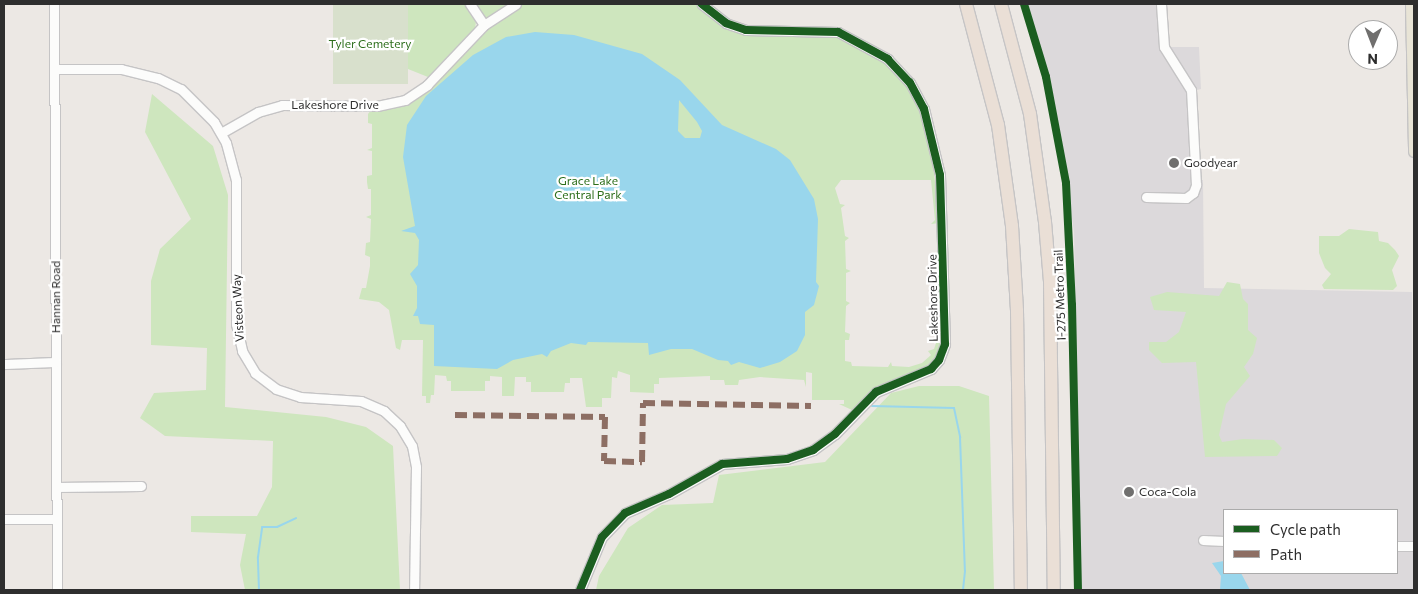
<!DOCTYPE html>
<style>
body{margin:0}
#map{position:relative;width:1418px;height:594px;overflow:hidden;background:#ece8e4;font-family:Commissioner,sans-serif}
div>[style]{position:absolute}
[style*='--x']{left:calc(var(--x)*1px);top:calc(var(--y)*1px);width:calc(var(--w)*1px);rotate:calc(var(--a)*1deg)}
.industrial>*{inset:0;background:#dcd9db}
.green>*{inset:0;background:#cee6be}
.cemetery>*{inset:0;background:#d8e0cc;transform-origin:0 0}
.water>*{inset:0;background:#99d6ec}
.stream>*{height:2px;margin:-1px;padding:0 1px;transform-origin:1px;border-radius:1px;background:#99d6ec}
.roads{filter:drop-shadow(1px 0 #c5c4c5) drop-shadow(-1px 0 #c5c4c5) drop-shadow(0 1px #c5c4c5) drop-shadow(0 -1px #c5c4c5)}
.minor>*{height:9px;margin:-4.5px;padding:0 4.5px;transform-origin:4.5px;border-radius:4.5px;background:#fcfcfb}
.major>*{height:10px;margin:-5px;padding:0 5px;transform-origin:5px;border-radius:5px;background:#e8e4d6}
.highway>*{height:12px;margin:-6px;padding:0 6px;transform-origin:6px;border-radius:6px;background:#eadfd6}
.quiet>*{height:6px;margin-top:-3px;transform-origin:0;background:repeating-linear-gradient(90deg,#8d6e63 0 12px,transparent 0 18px)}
.cycleway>*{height:8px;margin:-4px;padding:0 4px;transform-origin:4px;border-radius:4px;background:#1b5e20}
.dots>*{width:14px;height:14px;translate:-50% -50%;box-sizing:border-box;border:2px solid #fff;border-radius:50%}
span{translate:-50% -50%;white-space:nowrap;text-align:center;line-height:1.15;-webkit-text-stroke:4.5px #fff;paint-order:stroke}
.park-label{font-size:12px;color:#2c6e1b}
.street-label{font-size:12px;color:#2e2e2e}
.poi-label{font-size:12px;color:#2e2e2e}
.left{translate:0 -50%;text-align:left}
.frame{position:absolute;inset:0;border:5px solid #2e2e2e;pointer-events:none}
.legend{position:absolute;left:1223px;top:509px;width:175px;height:65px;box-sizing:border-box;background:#fff;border:1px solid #ababab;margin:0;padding:6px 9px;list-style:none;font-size:15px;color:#2e2e2e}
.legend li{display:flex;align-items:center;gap:10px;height:25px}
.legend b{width:25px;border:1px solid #ababab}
.north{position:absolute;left:1348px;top:20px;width:50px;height:50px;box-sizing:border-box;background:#fff;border:1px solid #ababab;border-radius:50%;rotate:181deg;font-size:14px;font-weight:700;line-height:20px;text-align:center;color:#2e2e2e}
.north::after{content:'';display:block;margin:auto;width:18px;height:22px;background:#706f6e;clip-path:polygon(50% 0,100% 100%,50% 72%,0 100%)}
</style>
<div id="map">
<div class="industrial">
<div style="clip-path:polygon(evenodd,1028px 4px,1158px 4px,1160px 47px,1199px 47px,1201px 89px,1189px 92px,1193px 180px,1203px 180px,1204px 288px,1412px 292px,1414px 590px,1081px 590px,1074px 232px,1058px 123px,1028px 4px,1224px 510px,1397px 510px,1397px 573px,1224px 573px,1224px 510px)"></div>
</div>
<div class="green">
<div style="clip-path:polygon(408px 4px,464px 4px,476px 22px,475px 28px,428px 77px,408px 69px)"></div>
<div style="clip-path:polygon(473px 4px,510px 4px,486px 18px)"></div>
<div style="clip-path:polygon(523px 4px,697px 4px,742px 33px,833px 36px,880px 57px,899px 74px,919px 104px,930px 140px,940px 223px,931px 224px,935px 220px,931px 180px,841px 180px,835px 188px,840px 204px,845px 205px,841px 208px,845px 236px,849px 238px,845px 241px,846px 269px,851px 271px,846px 273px,846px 301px,850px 303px,846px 306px,845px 332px,850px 334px,849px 340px,845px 340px,845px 361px,851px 362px,852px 366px,888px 367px,891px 362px,892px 366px,909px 367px,922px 363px,931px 355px,928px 351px,934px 349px,936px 343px,937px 305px,932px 303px,934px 297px,941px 298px,943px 338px,937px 358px,921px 371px,878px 387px,852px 410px,839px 404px,844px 404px,844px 400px,812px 400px,812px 373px,806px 372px,806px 387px,804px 380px,760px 377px,739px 380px,738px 385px,725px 385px,724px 380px,710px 380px,710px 376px,659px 378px,659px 384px,654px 384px,654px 393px,630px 392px,630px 375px,618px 371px,617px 378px,612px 377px,611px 398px,602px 398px,602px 407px,586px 407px,582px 378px,570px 378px,570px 383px,565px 383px,564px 392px,531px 392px,531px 382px,526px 382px,526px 377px,515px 377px,514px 396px,502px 396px,502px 377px,490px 376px,490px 381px,485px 381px,485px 391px,451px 391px,451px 381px,447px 381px,446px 376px,435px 375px,434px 395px,431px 395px,430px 403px,426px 403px,426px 396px,422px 396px,423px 340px,402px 340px,400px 350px,396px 348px,389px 310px,379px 302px,359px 299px,362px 288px,366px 288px,370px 266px,370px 257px,365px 255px,366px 243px,370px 242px,371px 219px,366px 217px,371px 215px,371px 189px,368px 189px,367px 182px,367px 176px,372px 175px,372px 151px,367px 150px,372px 148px,372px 124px,368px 123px,368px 114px,371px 110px,407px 104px,424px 94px,485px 29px)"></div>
<div style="clip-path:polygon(152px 94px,213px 146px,228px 195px,225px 407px,326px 417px,366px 427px,393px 446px,400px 590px,245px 590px,240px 565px,246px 534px,191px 532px,191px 516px,257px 516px,272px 487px,273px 441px,165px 436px,140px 418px,154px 393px,206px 390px,207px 348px,151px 345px,151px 281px,160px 249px,191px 219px,145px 132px)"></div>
<div style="clip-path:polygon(1349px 229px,1378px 232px,1379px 241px,1388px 243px,1395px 250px,1399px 256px,1392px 270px,1397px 286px,1393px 290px,1324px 289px,1322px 285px,1331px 274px,1325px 268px,1319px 253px,1319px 236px,1339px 236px)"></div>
<div style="clip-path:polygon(1227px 282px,1240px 284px,1243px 299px,1248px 304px,1248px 330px,1257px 338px,1253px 354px,1244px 367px,1250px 376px,1226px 404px,1219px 435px,1222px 442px,1243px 439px,1274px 440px,1282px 448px,1277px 456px,1205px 457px,1196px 362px,1162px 363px,1149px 350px,1149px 342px,1166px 342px,1179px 332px,1186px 312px,1154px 310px,1150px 297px,1167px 292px,1219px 296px)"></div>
<div style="clip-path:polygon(919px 386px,959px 386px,989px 396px,994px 590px,596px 590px,599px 576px,628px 528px,662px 505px,713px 503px,719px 475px,825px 462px,891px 393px)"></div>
</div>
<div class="cemetery">
<div style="left:333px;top:4px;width:75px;height:80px"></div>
</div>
<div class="water">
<div style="clip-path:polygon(evenodd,535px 32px,574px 35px,642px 54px,680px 80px,722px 125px,776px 149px,790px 160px,814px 199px,818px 219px,816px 282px,819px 286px,814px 305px,805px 312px,805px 335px,797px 351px,780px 362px,760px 368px,739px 362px,731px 365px,728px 361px,718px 360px,692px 349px,671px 349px,649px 355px,648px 343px,588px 342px,586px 345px,571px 343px,551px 351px,547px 357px,542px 354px,513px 360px,497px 369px,434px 366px,434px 325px,420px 324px,418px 316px,413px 316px,417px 308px,417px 286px,410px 274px,418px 265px,419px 240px,415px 233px,401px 231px,415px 226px,403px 157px,407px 125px,426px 96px,473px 55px,506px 37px,535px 32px,679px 100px,697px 122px,702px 131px,700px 138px,685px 138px,678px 131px,679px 100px)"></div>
<div style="clip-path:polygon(1224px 561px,1224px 573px,1241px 573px,1250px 590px,1220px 590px,1221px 576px,1212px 563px)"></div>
</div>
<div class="stream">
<div style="--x:872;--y:406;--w:82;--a:1.4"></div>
<div style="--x:954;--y:408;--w:30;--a:78"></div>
<div style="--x:960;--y:437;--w:134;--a:87.9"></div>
<div style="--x:965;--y:571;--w:19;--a:96"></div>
<div style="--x:259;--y:590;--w:33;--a:-92"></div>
<div style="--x:258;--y:557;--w:30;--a:-82"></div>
<div style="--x:262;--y:527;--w:15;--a:0"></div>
<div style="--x:277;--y:527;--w:21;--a:-25"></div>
</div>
<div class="roads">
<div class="minor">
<div style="--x:54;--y:4;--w:586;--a:89.71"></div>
<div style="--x:470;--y:4;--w:25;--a:56"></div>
<div style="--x:54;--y:69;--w:67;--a:0"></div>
<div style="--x:121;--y:69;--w:38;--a:14"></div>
<div style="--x:158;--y:78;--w:25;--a:26"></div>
<div style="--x:181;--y:89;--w:47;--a:45"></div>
<div style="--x:214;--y:122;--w:24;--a:60"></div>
<div style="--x:226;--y:143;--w:38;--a:75"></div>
<div style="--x:236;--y:180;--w:144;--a:90"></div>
<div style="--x:236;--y:324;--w:28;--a:77"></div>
<div style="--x:242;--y:351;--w:26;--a:59"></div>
<div style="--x:255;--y:373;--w:26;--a:37"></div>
<div style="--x:276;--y:389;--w:25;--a:18"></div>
<div style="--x:300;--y:397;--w:61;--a:3.8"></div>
<div style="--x:361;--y:401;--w:25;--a:23"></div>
<div style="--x:384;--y:411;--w:22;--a:43"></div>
<div style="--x:400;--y:426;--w:23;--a:59"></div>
<div style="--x:412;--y:446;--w:21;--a:79"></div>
<div style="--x:416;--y:467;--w:123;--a:90.9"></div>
<div style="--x:221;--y:133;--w:43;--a:-29.6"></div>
<div style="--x:258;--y:112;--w:25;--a:-16"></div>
<div style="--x:282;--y:105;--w:95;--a:0.6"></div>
<div style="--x:377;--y:106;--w:29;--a:-12"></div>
<div style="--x:405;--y:100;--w:27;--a:-34"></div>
<div style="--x:427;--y:85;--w:83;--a:-46.5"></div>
<div style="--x:484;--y:25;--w:38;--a:-33"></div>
<div style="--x:1146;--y:197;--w:40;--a:1.4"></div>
<div style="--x:1186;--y:198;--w:9;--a:-36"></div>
<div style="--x:1193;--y:193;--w:9;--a:-69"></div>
<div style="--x:1196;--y:185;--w:95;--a:-93"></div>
<div style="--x:1191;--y:90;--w:51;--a:-122.1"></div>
<div style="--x:1164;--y:47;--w:43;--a:-94"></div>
<div style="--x:4;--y:364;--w:52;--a:-2.2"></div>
<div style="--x:56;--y:487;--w:85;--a:-0.7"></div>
<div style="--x:4;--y:519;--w:52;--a:0"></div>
<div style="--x:1203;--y:540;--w:21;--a:3"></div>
<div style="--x:1397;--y:546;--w:17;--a:0"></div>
<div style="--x:580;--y:590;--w:57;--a:-67.5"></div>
<div style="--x:602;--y:537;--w:33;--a:-46"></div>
<div style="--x:625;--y:513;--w:48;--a:-23.4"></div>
<div style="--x:669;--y:494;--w:61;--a:-29.5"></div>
<div style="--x:722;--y:464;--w:65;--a:-4.4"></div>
<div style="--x:787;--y:459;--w:28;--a:-19"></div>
<div style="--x:813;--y:450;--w:27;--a:-36"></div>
<div style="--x:835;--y:434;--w:59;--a:-45.7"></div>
<div style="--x:876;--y:392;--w:60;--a:-22.7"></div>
<div style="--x:931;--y:369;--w:12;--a:-48"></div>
<div style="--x:939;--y:360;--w:17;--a:-69"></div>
<div style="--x:945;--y:344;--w:169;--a:-91.7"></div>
<div style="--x:940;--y:175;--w:68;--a:-103.6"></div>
<div style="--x:924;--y:109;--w:30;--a:-118"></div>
<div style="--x:910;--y:83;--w:33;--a:-133"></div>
<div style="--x:888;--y:59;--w:57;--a:-151.6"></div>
<div style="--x:838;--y:32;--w:92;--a:-178.8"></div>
<div style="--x:746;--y:30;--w:21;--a:-161"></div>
<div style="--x:726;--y:23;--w:31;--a:-142"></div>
</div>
<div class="major">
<div style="--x:1411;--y:4;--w:148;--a:88.8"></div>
</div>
<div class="highway">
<div style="--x:966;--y:4;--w:125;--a:75.2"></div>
<div style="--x:998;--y:125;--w:102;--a:82.1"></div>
<div style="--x:1012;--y:226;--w:85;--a:86.6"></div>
<div style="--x:1017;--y:311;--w:279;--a:89.2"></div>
<div style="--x:1001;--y:4;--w:114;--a:75.2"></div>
<div style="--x:1030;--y:114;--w:109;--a:82.1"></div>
<div style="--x:1045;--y:222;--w:59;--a:85.2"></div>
<div style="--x:1050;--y:281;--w:309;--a:89.3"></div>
</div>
</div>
<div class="quiet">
<div style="--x:455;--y:415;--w:150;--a:0.8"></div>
<div style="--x:605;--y:417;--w:44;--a:91.3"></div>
<div style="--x:604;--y:461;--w:38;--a:2"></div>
<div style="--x:642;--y:462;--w:59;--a:-89"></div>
<div style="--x:643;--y:403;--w:168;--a:1"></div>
</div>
<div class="cycleway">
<div style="--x:1024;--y:4;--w:76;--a:73.2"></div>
<div style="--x:1046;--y:77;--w:108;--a:79.3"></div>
<div style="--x:1066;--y:183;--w:122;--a:87.2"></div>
<div style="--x:1072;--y:305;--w:285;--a:88.8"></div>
<div style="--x:580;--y:590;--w:57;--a:-67.5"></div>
<div style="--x:602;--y:537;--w:33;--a:-46"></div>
<div style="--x:625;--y:513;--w:48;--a:-23.4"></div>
<div style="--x:669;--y:494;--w:61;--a:-29.5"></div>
<div style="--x:722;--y:464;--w:65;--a:-4.4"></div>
<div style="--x:787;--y:459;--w:28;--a:-19"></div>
<div style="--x:813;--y:450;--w:27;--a:-36"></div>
<div style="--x:835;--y:434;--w:59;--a:-45.7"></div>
<div style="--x:876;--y:392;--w:60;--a:-22.7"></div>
<div style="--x:931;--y:369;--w:12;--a:-48"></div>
<div style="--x:939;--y:360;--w:17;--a:-69"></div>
<div style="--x:945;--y:344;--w:169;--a:-91.7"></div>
<div style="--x:940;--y:175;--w:68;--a:-103.6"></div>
<div style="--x:924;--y:109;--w:30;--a:-118"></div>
<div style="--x:910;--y:83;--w:33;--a:-133"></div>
<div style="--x:888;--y:59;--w:57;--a:-151.6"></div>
<div style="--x:838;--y:32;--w:92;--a:-178.8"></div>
<div style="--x:746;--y:30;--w:21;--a:-161"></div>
<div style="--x:726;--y:23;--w:31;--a:-142"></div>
</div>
<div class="dots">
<div style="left:1174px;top:163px;background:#706f6e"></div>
<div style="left:1129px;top:492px;background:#706f6e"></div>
</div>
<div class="park-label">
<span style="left:370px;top:44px">Tyler Cemetery</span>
<span style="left:588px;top:188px">Grace Lake<br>Central Park</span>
</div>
<div class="street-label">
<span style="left:335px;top:105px">Lakeshore Drive</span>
<span style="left:1060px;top:295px;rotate:-92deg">I-275 Metro Trail</span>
<span style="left:56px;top:297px;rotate:-90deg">Hannan Road</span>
<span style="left:933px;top:298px;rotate:-91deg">Lakeshore Drive</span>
<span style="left:238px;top:308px;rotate:-93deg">Visteon Way</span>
</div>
<div class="poi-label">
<span class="left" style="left:1184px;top:163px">Goodyear</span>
<span class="left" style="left:1139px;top:492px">Coca-Cola</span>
</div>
<div class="frame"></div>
<ul class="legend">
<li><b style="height:6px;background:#1b5e20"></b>Cycle path</li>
<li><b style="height:6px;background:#8d6e63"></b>Path</li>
</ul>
<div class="north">N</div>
</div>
